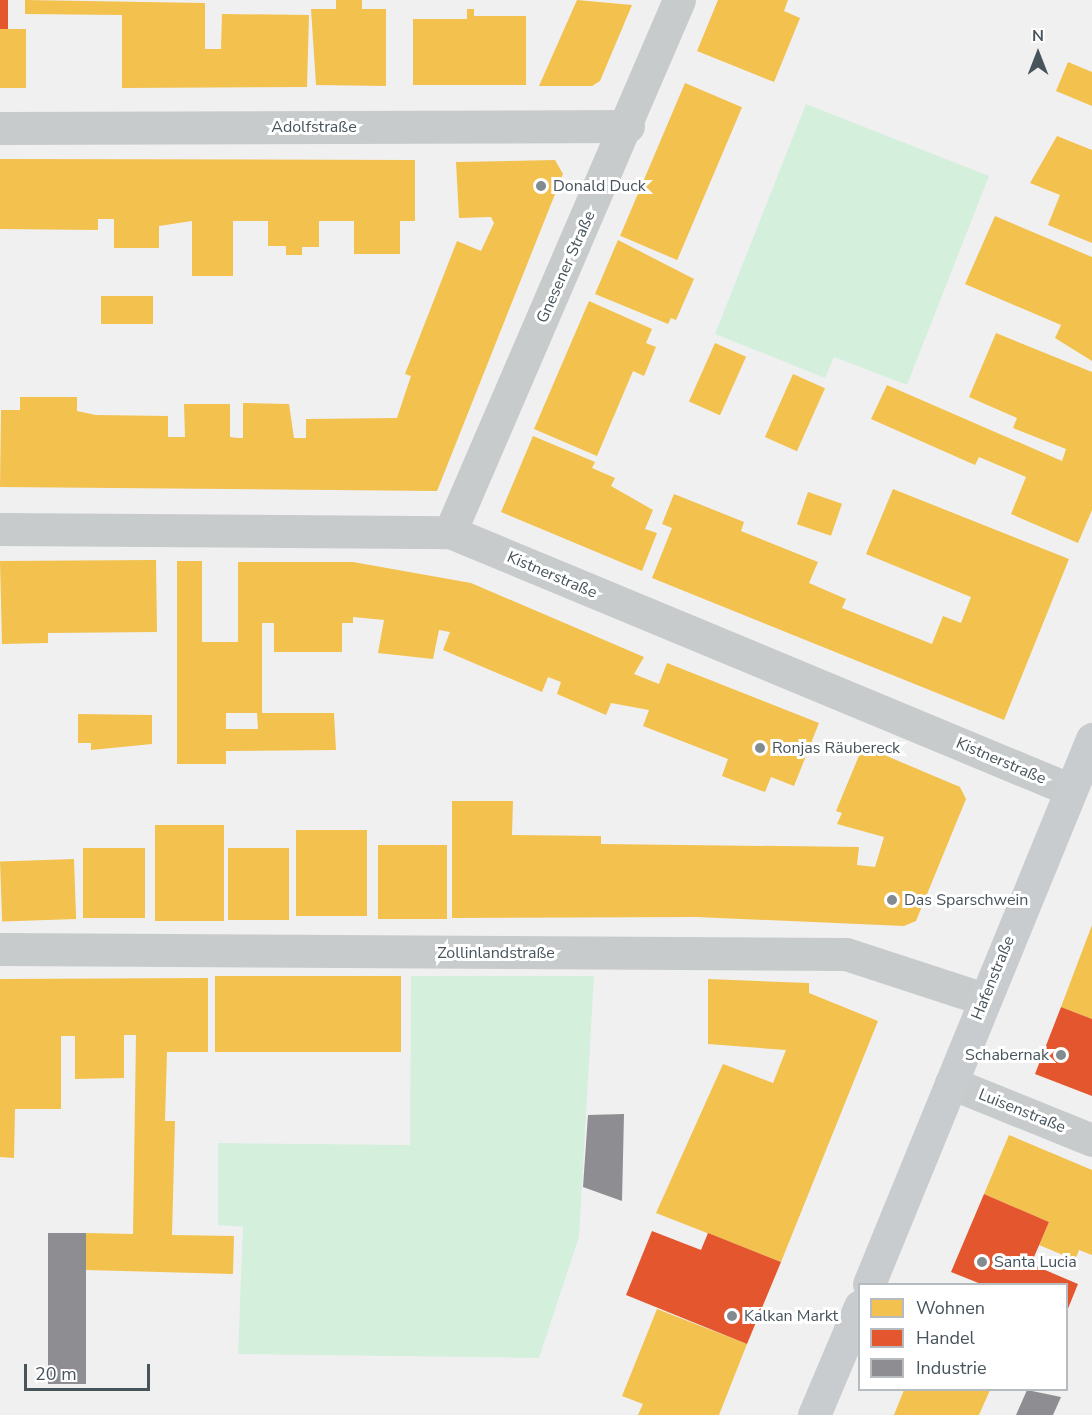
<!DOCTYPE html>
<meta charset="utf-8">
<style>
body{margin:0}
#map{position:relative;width:1092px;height:1415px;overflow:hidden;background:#f1f0f0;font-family:"Nunito Sans",sans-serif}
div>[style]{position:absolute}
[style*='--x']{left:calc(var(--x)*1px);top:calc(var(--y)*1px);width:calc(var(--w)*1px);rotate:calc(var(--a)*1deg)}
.green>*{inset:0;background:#d5efdd}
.homes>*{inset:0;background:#f2c14e;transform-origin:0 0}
.shops>*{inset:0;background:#e4572e;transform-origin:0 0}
.industry>*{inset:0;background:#8d8d92;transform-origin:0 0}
.minor>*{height:33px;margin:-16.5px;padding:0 16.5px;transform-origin:16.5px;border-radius:16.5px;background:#c8cbcc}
.secondary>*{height:33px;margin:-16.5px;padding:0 16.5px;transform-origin:16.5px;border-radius:16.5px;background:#c9ccce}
.dots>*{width:16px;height:16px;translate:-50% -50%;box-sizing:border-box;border:3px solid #fff;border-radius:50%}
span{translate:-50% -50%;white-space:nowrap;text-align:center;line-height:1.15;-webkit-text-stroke:6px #fff;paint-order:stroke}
.street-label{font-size:16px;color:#47545c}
.poi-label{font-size:16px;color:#47545c}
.left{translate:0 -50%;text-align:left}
.right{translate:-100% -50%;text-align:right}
.legend{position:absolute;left:858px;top:1283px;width:210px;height:108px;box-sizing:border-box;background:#fff;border:2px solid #b5bbbe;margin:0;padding:8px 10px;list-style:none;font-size:18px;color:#47545c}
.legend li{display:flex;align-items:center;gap:12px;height:30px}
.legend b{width:30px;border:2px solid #b5bbbe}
.north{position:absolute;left:1008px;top:24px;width:60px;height:60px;-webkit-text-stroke:4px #fff;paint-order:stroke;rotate:0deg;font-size:16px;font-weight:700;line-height:24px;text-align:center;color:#47545c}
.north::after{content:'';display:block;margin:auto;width:21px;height:27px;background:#47545c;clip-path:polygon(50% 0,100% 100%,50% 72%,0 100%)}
.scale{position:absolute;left:24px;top:1364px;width:126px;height:27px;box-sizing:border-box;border:3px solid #47545c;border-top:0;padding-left:8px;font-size:18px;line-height:21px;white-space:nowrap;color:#47545c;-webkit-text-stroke:4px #fff;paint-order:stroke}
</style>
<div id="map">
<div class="green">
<div style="clip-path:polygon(806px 104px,989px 176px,907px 385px,834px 357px,825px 378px,715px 334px)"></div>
<div style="clip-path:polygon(411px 976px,594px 976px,579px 1237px,539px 1358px,238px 1354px,243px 1227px,218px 1225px,218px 1143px,410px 1145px)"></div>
</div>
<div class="homes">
<div style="clip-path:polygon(25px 0,205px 3px,205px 49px,221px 49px,222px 14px,309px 15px,307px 87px,122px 88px,122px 15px,25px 14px)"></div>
<div style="clip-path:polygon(336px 0,362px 0,362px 9px,386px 9px,386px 86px,316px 85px,311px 9px,336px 9px)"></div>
<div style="clip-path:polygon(577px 0,632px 5px,600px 81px,592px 86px,539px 86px)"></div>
<div style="clip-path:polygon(718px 0,788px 0,784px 11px,800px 18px,774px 82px,697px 51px)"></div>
<div style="clip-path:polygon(467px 9px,474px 9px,474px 16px,526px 16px,526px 85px,413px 85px,413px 19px,467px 19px)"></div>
<div style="left:0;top:29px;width:26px;height:59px"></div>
<div style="clip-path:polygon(1068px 62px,1092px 72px,1092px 106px,1056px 91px)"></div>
<div style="left:685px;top:83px;width:62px;height:166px;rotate:23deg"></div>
<div style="clip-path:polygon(1057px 136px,1092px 150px,1092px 243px,1048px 225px,1060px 195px,1030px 183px)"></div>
<div style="clip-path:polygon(0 159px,415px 160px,415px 221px,400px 221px,400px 254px,354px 254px,354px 221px,319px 221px,319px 247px,302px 247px,302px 255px,286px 255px,286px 246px,268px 246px,268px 221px,233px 221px,233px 276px,192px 276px,192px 221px,159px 226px,159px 248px,114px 248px,114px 219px,98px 219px,98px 230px,0 229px)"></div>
<div style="clip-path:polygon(555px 160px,563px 174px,437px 491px,0 487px,1px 410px,20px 410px,20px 397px,77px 397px,77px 411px,96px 415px,168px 416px,168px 437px,185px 437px,184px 404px,230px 404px,230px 437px,238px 438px,243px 438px,243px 403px,289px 404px,294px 438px,306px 438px,306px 419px,397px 418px,411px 376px,405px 374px,457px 241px,481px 251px,494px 223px,491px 217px,459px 218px,456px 162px)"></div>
<div style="clip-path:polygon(995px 216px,1092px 257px,1092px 361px,1055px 338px,1061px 325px,965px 284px)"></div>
<div style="clip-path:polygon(618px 240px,694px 279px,676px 320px,671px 318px,668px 324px,595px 294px)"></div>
<div style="left:101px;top:296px;width:52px;height:28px"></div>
<div style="clip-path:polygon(589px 301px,652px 329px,646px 343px,656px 347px,644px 376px,633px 371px,597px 456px,534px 429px)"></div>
<div style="clip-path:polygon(996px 333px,1092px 372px,1092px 510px,1078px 543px,1011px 514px,1026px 477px,979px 457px,975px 465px,871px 419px,887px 385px,1062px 461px,1066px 449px,1013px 428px,1017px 418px,969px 397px)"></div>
<div style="left:715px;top:343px;width:34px;height:64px;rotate:24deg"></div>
<div style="left:793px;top:374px;width:35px;height:69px;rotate:24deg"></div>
<div style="clip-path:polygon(533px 436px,595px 462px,592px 468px,615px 478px,611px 486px,653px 510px,645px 529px,657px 533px,642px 571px,501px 512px)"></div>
<div style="clip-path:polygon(893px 489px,1069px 559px,1004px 720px,652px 578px,672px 528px,662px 524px,674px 494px,744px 522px,741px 531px,818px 562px,809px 583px,846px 599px,842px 608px,932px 644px,943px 616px,961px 623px,971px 597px,866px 554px)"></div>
<div style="left:808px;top:492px;width:36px;height:34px;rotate:19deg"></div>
<div style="clip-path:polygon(156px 560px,157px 632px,48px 633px,48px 643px,2px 644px,0 561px)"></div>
<div style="clip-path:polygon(evenodd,177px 561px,202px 561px,202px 642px,238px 642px,238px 562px,353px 562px,471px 583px,644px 657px,634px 674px,659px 684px,667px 663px,819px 723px,794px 786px,771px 777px,765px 792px,722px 776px,728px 759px,643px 726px,649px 710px,611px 703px,606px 715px,557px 694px,561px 682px,548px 677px,542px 692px,443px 650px,450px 632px,439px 630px,433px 659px,378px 653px,384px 620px,353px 617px,353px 623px,342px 623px,342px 652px,274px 652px,274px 623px,262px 623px,262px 713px,334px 713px,336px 750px,226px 751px,226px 764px,177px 764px,177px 561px,226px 713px,257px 713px,258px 729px,226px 729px,226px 713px)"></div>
<div style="clip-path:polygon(78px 714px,152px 715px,152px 744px,91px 750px,91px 743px,78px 743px)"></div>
<div style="clip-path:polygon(863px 746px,960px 787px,966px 799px,916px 921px,904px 926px,696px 917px,452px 918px,452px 801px,513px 801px,512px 835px,601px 836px,601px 844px,859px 847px,857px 865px,875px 867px,884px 837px,837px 824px,842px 813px,836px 811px)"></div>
<div style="left:155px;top:825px;width:69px;height:96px"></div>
<div style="left:296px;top:830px;width:71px;height:86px"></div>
<div style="left:378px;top:845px;width:69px;height:74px"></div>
<div style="left:83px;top:848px;width:62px;height:70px"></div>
<div style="left:228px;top:848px;width:61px;height:72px"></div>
<div style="left:74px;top:859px;width:60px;height:74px;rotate:88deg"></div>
<div style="clip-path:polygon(1092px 925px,1092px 1019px,1061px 1007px)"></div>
<div style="left:401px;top:976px;width:76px;height:186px;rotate:90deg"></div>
<div style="clip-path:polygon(208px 978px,208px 1052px,167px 1052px,165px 1121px,175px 1121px,172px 1235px,234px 1236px,233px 1274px,86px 1270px,86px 1233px,133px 1234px,136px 1035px,124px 1035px,124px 1078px,75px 1079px,75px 1036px,61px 1036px,61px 1109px,15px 1109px,14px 1158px,0 1157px,0 979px)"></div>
<div style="clip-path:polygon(708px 979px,809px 983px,809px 993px,878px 1021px,781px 1262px,656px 1213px,723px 1064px,773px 1083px,786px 1050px,708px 1044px)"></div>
<div style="clip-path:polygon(1009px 1135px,1092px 1170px,1092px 1255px,1079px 1250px,1075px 1260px,1039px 1245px,1049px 1222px,984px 1194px)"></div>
<div style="clip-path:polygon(657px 1309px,747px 1344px,719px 1415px,638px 1415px,643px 1404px,622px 1396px)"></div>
<div style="clip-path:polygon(904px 1390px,990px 1390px,979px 1415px,894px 1415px)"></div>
</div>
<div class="shops">
<div style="left:0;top:0;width:8px;height:29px"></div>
<div style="clip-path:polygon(1061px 1007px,1092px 1019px,1092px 1096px,1035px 1074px)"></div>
<div style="clip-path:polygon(984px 1194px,1049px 1222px,1031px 1264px,1078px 1284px,1067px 1311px,1066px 1284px,981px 1284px,951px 1272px)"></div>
<div style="clip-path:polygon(652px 1231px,701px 1250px,708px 1233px,781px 1262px,747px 1344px,626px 1295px)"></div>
</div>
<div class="industry">
<div style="clip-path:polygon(624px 1114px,622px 1201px,583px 1187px,588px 1115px)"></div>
<div style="left:48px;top:1233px;width:38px;height:151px"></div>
<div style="clip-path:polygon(1027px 1390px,1061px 1397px,1053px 1415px,1016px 1415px)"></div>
</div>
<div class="minor">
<div style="--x:0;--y:128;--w:628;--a:-0.18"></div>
<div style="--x:0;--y:529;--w:450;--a:0.4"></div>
<div style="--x:450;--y:532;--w:672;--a:22.56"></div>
<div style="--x:450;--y:532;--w:579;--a:-66.71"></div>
<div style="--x:0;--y:949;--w:846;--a:0.34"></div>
<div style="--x:846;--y:954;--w:145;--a:18.1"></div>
<div style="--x:951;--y:1083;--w:152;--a:22"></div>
</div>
<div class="secondary">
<div style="--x:869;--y:1284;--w:589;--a:-67.75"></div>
<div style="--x:814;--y:1415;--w:118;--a:-67.1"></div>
</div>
<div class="dots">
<div style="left:541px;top:186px;background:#828b90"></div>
<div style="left:760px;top:748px;background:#828b90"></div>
<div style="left:892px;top:900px;background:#828b90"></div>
<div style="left:1061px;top:1055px;background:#828b90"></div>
<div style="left:982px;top:1262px;background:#828b90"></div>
<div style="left:732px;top:1316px;background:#828b90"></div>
</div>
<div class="street-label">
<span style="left:314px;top:127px">Adolfstraße</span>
<span style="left:566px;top:267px;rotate:-66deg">Gnesener Straße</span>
<span style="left:552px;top:575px;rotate:23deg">Kistnerstraße</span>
<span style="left:1001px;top:761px;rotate:23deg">Kistnerstraße</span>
<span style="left:496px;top:953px">Zollinlandstraße</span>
<span style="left:993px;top:978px;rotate:-68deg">Hafenstraße</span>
<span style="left:1022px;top:1111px;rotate:22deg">Luisenstraße</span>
</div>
<div class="poi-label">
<span class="left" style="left:553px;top:186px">Donald Duck</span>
<span class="left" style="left:772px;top:748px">Ronjas Räubereck</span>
<span class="left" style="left:904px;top:900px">Das Sparschwein</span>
<span class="right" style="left:1049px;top:1055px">Schabernak</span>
<span class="left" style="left:994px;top:1262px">Santa Lucia</span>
<span class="left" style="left:744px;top:1316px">Kalkan Markt</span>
</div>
<ul class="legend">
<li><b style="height:16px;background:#f2c14e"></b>Wohnen</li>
<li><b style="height:16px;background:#e4572e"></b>Handel</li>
<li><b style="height:16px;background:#8d8d92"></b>Industrie</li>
</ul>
<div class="north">N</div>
<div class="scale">20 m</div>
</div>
